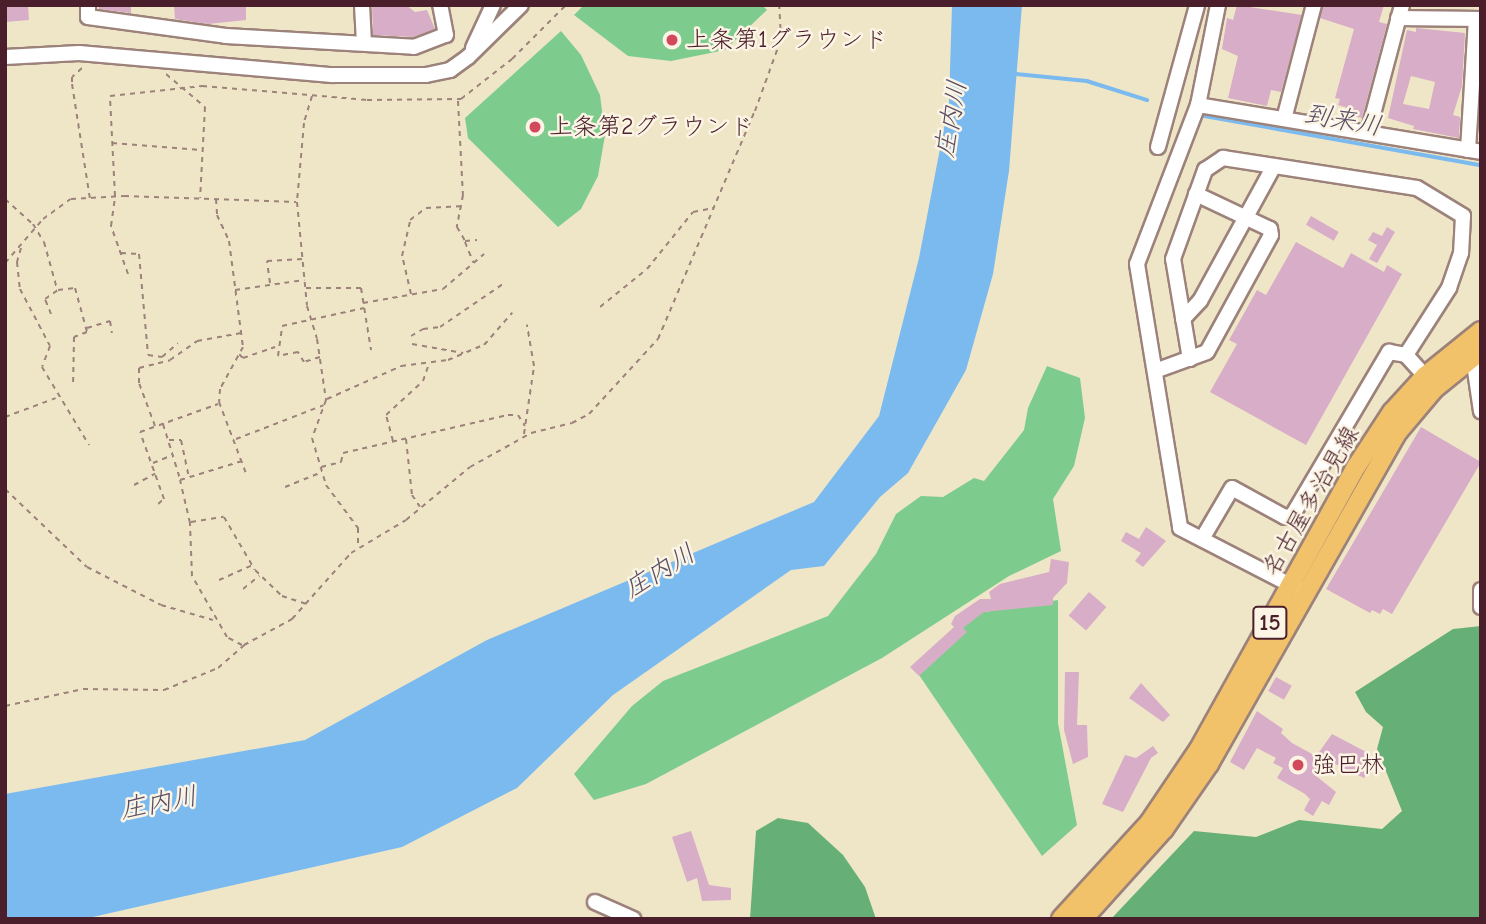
<!DOCTYPE html>
<meta charset="utf-8">
<style>
body{margin:0}
#map{position:relative;width:1486px;height:924px;overflow:hidden;background:#efe6c8;font-family:"Comic Neue","Klee One",sans-serif}
div>[style]{position:absolute}
[style*='--x']{left:calc(var(--x)*1px);top:calc(var(--y)*1px);width:calc(var(--w)*1px);rotate:calc(var(--a)*1deg)}
.green>*{inset:0;background:#7dcc8d}
.forest>*{inset:0;background:#66b078}
.water>*{inset:0;background:#7bbaef}
.stream>*{height:3.5px;margin:-1.75px;padding:0 1.75px;transform-origin:1.75px;border-radius:1.75px;background:#7bbaef}
.building>*{inset:0;background:#d8adc7;transform-origin:0 0}
.path>*{height:2px;margin-top:-1px;transform-origin:0;background:repeating-linear-gradient(90deg,#9c827a 0 5px,transparent 0 10px)}
.roads{filter:drop-shadow(2px 0 #9c827a) drop-shadow(-2px 0 #9c827a) drop-shadow(0 2px #9c827a) drop-shadow(0 -2px #9c827a)}
.minor>*{height:14px;margin:-7px;padding:0 7px;transform-origin:7px;border-radius:7px;background:#fff}
.major>*{height:18px;margin:-9px;padding:0 9px;transform-origin:9px;border-radius:9px;background:#f2c26a}
.dots>*{width:19px;height:19px;translate:-50% -50%;box-sizing:border-box;border:4px solid #fcf5e5;border-radius:50%}
span{translate:-50% -50%;white-space:nowrap;text-align:center;line-height:1.15;-webkit-text-stroke:5px #fcf5e5;paint-order:stroke}
.shield-label span{padding:2px 5px;background:#fcf5e5;border:2px solid;border-radius:5px;-webkit-text-stroke-width:0}
.shield-label{font-size:23px;color:#4a1f2b;font-weight:700}
.poi-label{font-size:24px;color:#4a1f2b}
.left{translate:0 -50%;text-align:left}
.street-label{font-size:24px;color:#4a1f2b}
.water-label{font-size:26px;color:#594e66;font-style:italic}
.frame{position:absolute;inset:0;border:7px solid #4a1f2b;pointer-events:none}
</style>
<div id="map">
<div class="green">
<div style="clip-path:polygon(584px 5px,762px 5px,767px 10px,725px 50px,671px 61px,628px 56px,574px 15px)"></div>
<div style="clip-path:polygon(561px 31px,581px 55px,600px 95px,605px 135px,598px 176px,581px 209px,558px 227px,468px 138px,465px 118px)"></div>
<div style="clip-path:polygon(1047px 366px,1080px 378px,1085px 418px,1074px 466px,1053px 499px,1061px 551px,1009px 576px,882px 658px,646px 784px,594px 800px,574px 774px,632px 706px,663px 681px,828px 616px,876px 554px,896px 514px,921px 496px,943px 497px,974px 478px,984px 481px,1024px 430px,1028px 408px)"></div>
<div style="clip-path:polygon(1058px 600px,1058px 723px,1077px 825px,1042px 856px,917px 672px,978px 613px)"></div>
</div>
<div class="forest">
<div style="clip-path:polygon(1481px 626px,1481px 919px,1111px 919px,1194px 831px,1256px 837px,1299px 820px,1382px 829px,1402px 811px,1377px 749px,1383px 727px,1366px 712px,1355px 692px,1453px 629px)"></div>
<div style="clip-path:polygon(778px 818px,808px 823px,843px 855px,865px 887px,876px 919px,750px 919px,756px 831px)"></div>
</div>
<div class="water">
<div style="clip-path:polygon(952px 5px,1022px 5px,1009px 171px,993px 274px,966px 370px,908px 473px,880px 497px,824px 566px,791px 570px,613px 695px,517px 788px,402px 847px,84px 919px,5px 919px,5px 794px,305px 740px,487px 640px,814px 502px,879px 416px,919px 258px,949px 102px)"></div>
</div>
<div class="stream">
<div style="--x:1016;--y:74;--w:71;--a:5.6"></div>
<div style="--x:1087;--y:81;--w:63;--a:17.6"></div>
<div style="--x:1199;--y:115;--w:286;--a:10.1"></div>
</div>
<div class="building">
<div style="clip-path:polygon(5px 5px,28px 5px,29px 20px,5px 22px)"></div>
<div style="clip-path:polygon(99px 5px,131px 5px,131px 13px,99px 9px)"></div>
<div style="clip-path:polygon(174px 5px,246px 6px,246px 20px,208px 24px,175px 19px)"></div>
<div style="clip-path:polygon(372px 5px,406px 5px,415px 12px,427px 10px,435px 29px,413px 37px,373px 35px)"></div>
<div style="clip-path:polygon(1237px 5px,1302px 15px,1281px 92px,1271px 90px,1267px 106px,1228px 98px,1238px 56px,1222px 49px,1227px 18px,1233px 20px)"></div>
<div style="clip-path:polygon(1323px 5px,1384px 5px,1379px 22px,1387px 24px,1362px 118px,1350px 115px,1351px 109px,1338px 105px,1340px 99px,1335px 98px,1354px 29px,1320px 18px)"></div>
<div style="clip-path:polygon(evenodd,1416px 28px,1465px 33px,1462px 86px,1453px 115px,1460px 117px,1459px 138px,1413px 129px,1414px 126px,1388px 118px,1407px 30px,1416px 32px,1416px 28px,1411px 76px,1435px 82px,1429px 109px,1403px 104px,1411px 76px)"></div>
<div style="left:1311px;top:216px;width:32px;height:10px;rotate:30deg"></div>
<div style="clip-path:polygon(1387px 227px,1395px 232px,1377px 263px,1369px 259px,1377px 245px,1368px 240px,1373px 232px,1382px 236px)"></div>
<div style="clip-path:polygon(1296px 242px,1343px 268px,1351px 253px,1384px 272px,1387px 265px,1402px 274px,1306px 445px,1210px 392px,1237px 344px,1229px 340px,1257px 290px,1266px 295px)"></div>
<div style="clip-path:polygon(1421px 427px,1481px 462px,1392px 614px,1383px 609px,1380px 614px,1372px 610px,1370px 613px,1326px 589px)"></div>
<div style="clip-path:polygon(1146px 527px,1166px 541px,1143px 567px,1135px 561px,1141px 553px,1121px 541px,1126px 532px,1139px 539px)"></div>
<div style="clip-path:polygon(1051px 559px,1069px 562px,1067px 583px,1053px 598px,1053px 605px,984px 612px,963px 628px,967px 632px,919px 676px,910px 667px,954px 627px,951px 624px,955px 616px,980px 599px,991px 599px,989px 592px,1000px 584px,1049px 572px)"></div>
<div style="left:1089px;top:592px;width:23px;height:31px;rotate:41deg"></div>
<div style="clip-path:polygon(1065px 672px,1079px 672px,1077px 725px,1087px 725px,1088px 757px,1073px 764px,1064px 730px)"></div>
<div style="left:1276px;top:677px;width:18px;height:16px;rotate:29deg"></div>
<div style="clip-path:polygon(1141px 683px,1170px 715px,1163px 722px,1129px 698px)"></div>
<div style="clip-path:polygon(1257px 711px,1283px 729px,1281px 733px,1292px 743px,1323px 760px,1315px 775px,1336px 792px,1329px 805px,1322px 801px,1313px 816px,1304px 810px,1310px 799px,1305px 794px,1277px 778px,1283px 768px,1273px 763px,1276px 758px,1257px 748px,1244px 770px,1230px 762px)"></div>
<div style="clip-path:polygon(1332px 734px,1370px 754px,1368px 758px,1374px 762px,1364px 778px,1317px 755px)"></div>
<div style="clip-path:polygon(1153px 746px,1158px 753px,1151px 758px,1123px 812px,1102px 804px,1125px 755px,1136px 758px)"></div>
<div style="clip-path:polygon(691px 831px,709px 885px,731px 888px,731px 900px,702px 901px,697px 878px,687px 882px,672px 837px)"></div>
</div>
<div class="path">
<div style="--x:82;--y:68;--w:13;--a:138"></div>
<div style="--x:72;--y:77;--w:7;--a:90"></div>
<div style="--x:72;--y:84;--w:116;--a:81.1"></div>
<div style="--x:166;--y:74;--w:51;--a:40.2"></div>
<div style="--x:205;--y:107;--w:91;--a:93.1"></div>
<div style="--x:312;--y:96;--w:28;--a:107"></div>
<div style="--x:304;--y:123;--w:79;--a:95.1"></div>
<div style="--x:297;--y:202;--w:104;--a:84.5"></div>
<div style="--x:307;--y:306;--w:34;--a:73"></div>
<div style="--x:317;--y:339;--w:62;--a:81.6"></div>
<div style="--x:326;--y:400;--w:40;--a:110.2"></div>
<div style="--x:312;--y:438;--w:49;--a:73.4"></div>
<div style="--x:326;--y:485;--w:54;--a:53.3"></div>
<div style="--x:358;--y:528;--w:20;--a:90"></div>
<div style="--x:458;--y:101;--w:94;--a:87"></div>
<div style="--x:463;--y:195;--w:33;--a:101"></div>
<div style="--x:457;--y:227;--w:16;--a:60"></div>
<div style="--x:465;--y:241;--w:12;--a:-5"></div>
<div style="--x:112;--y:143;--w:89;--a:4.5"></div>
<div style="--x:5;--y:199;--w:38;--a:42"></div>
<div style="--x:33;--y:224;--w:21;--a:59"></div>
<div style="--x:44;--y:242;--w:49;--a:74.5"></div>
<div style="--x:216;--y:199;--w:16;--a:86"></div>
<div style="--x:217;--y:215;--w:29;--a:65"></div>
<div style="--x:229;--y:241;--w:107;--a:82.5"></div>
<div style="--x:243;--y:347;--w:48;--a:118.7"></div>
<div style="--x:220;--y:389;--w:13;--a:94"></div>
<div style="--x:219;--y:402;--w:79;--a:69.3"></div>
<div style="--x:465;--y:242;--w:22;--a:68"></div>
<div style="--x:21;--y:248;--w:15;--a:106"></div>
<div style="--x:17;--y:262;--w:27;--a:84"></div>
<div style="--x:20;--y:289;--w:64;--a:62.2"></div>
<div style="--x:50;--y:346;--w:22;--a:111"></div>
<div style="--x:42;--y:367;--w:91;--a:58.9"></div>
<div style="--x:121;--y:253;--w:18;--a:3"></div>
<div style="--x:139;--y:254;--w:101;--a:84.9"></div>
<div style="--x:148;--y:355;--w:14;--a:8"></div>
<div style="--x:162;--y:357;--w:21;--a:-41"></div>
<div style="--x:5;--y:263;--w:58;--a:-49.2"></div>
<div style="--x:43;--y:219;--w:34;--a:-36"></div>
<div style="--x:71;--y:199;--w:53;--a:-3.2"></div>
<div style="--x:124;--y:196;--w:172;--a:2"></div>
<div style="--x:128;--y:274;--w:51;--a:-109.5"></div>
<div style="--x:111;--y:226;--w:30;--a:-82"></div>
<div style="--x:115;--y:196;--w:100;--a:-92.9"></div>
<div style="--x:110;--y:96;--w:93;--a:-6.2"></div>
<div style="--x:202;--y:86;--w:166;--a:4.8"></div>
<div style="--x:367;--y:100;--w:94;--a:-0.6"></div>
<div style="--x:461;--y:99;--w:65;--a:-38.1"></div>
<div style="--x:512;--y:59;--w:76;--a:-45"></div>
<div style="--x:270;--y:283;--w:22;--a:-98"></div>
<div style="--x:267;--y:261;--w:36;--a:-3"></div>
<div style="--x:306;--y:288;--w:55;--a:0"></div>
<div style="--x:361;--y:288;--w:63;--a:80.8"></div>
<div style="--x:235;--y:290;--w:70;--a:-8.2"></div>
<div style="--x:411;--y:294;--w:39;--a:-103"></div>
<div style="--x:402;--y:256;--w:37;--a:-77"></div>
<div style="--x:410;--y:220;--w:20;--a:-37"></div>
<div style="--x:426;--y:208;--w:34;--a:-3"></div>
<div style="--x:363;--y:303;--w:81;--a:-9.9"></div>
<div style="--x:443;--y:289;--w:54;--a:-40.5"></div>
<div style="--x:600;--y:307;--w:60;--a:-39"></div>
<div style="--x:647;--y:269;--w:73;--a:-51.1"></div>
<div style="--x:693;--y:212;--w:21;--a:-11"></div>
<div style="--x:51;--y:314;--w:16;--a:-112"></div>
<div style="--x:45;--y:299;--w:16;--a:-35"></div>
<div style="--x:58;--y:290;--w:17;--a:-7"></div>
<div style="--x:75;--y:288;--w:46;--a:74.7"></div>
<div style="--x:87;--y:332;--w:14;--a:159"></div>
<div style="--x:74;--y:337;--w:50;--a:91.1"></div>
<div style="--x:87;--y:328;--w:24;--a:-17"></div>
<div style="--x:110;--y:321;--w:12;--a:81"></div>
<div style="--x:411;--y:336;--w:14;--a:-30"></div>
<div style="--x:423;--y:329;--w:17;--a:-7"></div>
<div style="--x:440;--y:327;--w:76;--a:-34.3"></div>
<div style="--x:412;--y:344;--w:52;--a:10"></div>
<div style="--x:239;--y:354;--w:6;--a:45"></div>
<div style="--x:243;--y:358;--w:34;--a:-19"></div>
<div style="--x:320;--y:357;--w:17;--a:163"></div>
<div style="--x:304;--y:362;--w:12;--a:-121"></div>
<div style="--x:298;--y:352;--w:20;--a:169"></div>
<div style="--x:278;--y:356;--w:30;--a:-82"></div>
<div style="--x:282;--y:326;--w:84;--a:-12.4"></div>
<div style="--x:327;--y:399;--w:81;--a:-24"></div>
<div style="--x:401;--y:366;--w:47;--a:-7.3"></div>
<div style="--x:448;--y:360;--w:39;--a:-23"></div>
<div style="--x:484;--y:345;--w:43;--a:-48.8"></div>
<div style="--x:5;--y:417;--w:54;--a:-20.4"></div>
<div style="--x:163;--y:424;--w:58;--a:72.8"></div>
<div style="--x:155;--y:426;--w:46;--a:-110.4"></div>
<div style="--x:139;--y:383;--w:15;--a:-90"></div>
<div style="--x:139;--y:368;--w:32;--a:-14"></div>
<div style="--x:170;--y:360;--w:33;--a:-35"></div>
<div style="--x:197;--y:341;--w:45;--a:-10.3"></div>
<div style="--x:524;--y:434;--w:69;--a:-81.6"></div>
<div style="--x:534;--y:366;--w:42;--a:-99.7"></div>
<div style="--x:236;--y:439;--w:94;--a:-21.1"></div>
<div style="--x:406;--y:439;--w:56;--a:83.9"></div>
<div style="--x:412;--y:495;--w:14;--a:56"></div>
<div style="--x:169;--y:440;--w:12;--a:0"></div>
<div style="--x:181;--y:440;--w:38;--a:78"></div>
<div style="--x:393;--y:441;--w:27;--a:-105"></div>
<div style="--x:386;--y:415;--w:50;--a:-42.6"></div>
<div style="--x:423;--y:381;--w:18;--a:-71"></div>
<div style="--x:153;--y:463;--w:22;--a:-22"></div>
<div style="--x:321;--y:467;--w:21;--a:-14"></div>
<div style="--x:341;--y:462;--w:9;--a:-77"></div>
<div style="--x:343;--y:453;--w:169;--a:-13"></div>
<div style="--x:508;--y:415;--w:10;--a:0"></div>
<div style="--x:518;--y:415;--w:13;--a:58"></div>
<div style="--x:134;--y:485;--w:24;--a:-28"></div>
<div style="--x:285;--y:487;--w:38;--a:-22"></div>
<div style="--x:5;--y:489;--w:113;--a:43.6"></div>
<div style="--x:87;--y:567;--w:83;--a:27.2"></div>
<div style="--x:161;--y:605;--w:54;--a:16.1"></div>
<div style="--x:158;--y:504;--w:8;--a:-40"></div>
<div style="--x:164;--y:499;--w:71;--a:-109.7"></div>
<div style="--x:140;--y:432;--w:83;--a:-19.7"></div>
<div style="--x:191;--y:522;--w:33;--a:-9"></div>
<div style="--x:224;--y:517;--w:61;--a:59.7"></div>
<div style="--x:255;--y:570;--w:37;--a:44"></div>
<div style="--x:282;--y:596;--w:25;--a:18"></div>
<div style="--x:219;--y:580;--w:36;--a:-24"></div>
<div style="--x:243;--y:589;--w:21;--a:-39"></div>
<div style="--x:242;--y:645;--w:17;--a:-152"></div>
<div style="--x:227;--y:637;--w:70;--a:-119.8"></div>
<div style="--x:192;--y:576;--w:53;--a:-92.2"></div>
<div style="--x:190;--y:523;--w:44;--a:-103.1"></div>
<div style="--x:180;--y:480;--w:65;--a:-17"></div>
<div style="--x:5;--y:706;--w:80;--a:-12.3"></div>
<div style="--x:83;--y:689;--w:81;--a:0.7"></div>
<div style="--x:164;--y:690;--w:58;--a:-22.2"></div>
<div style="--x:218;--y:668;--w:35;--a:-41"></div>
<div style="--x:244;--y:645;--w:55;--a:-28.4"></div>
<div style="--x:292;--y:619;--w:89;--a:-48.2"></div>
<div style="--x:351;--y:553;--w:64;--a:-31"></div>
<div style="--x:406;--y:520;--w:83;--a:-39.6"></div>
<div style="--x:470;--y:467;--w:70;--a:-29.1"></div>
<div style="--x:531;--y:433;--w:42;--a:-13.7"></div>
<div style="--x:572;--y:423;--w:19;--a:-28"></div>
<div style="--x:589;--y:414;--w:102;--a:-47.4"></div>
<div style="--x:658;--y:339;--w:248;--a:-67"></div>
<div style="--x:755;--y:111;--w:77;--a:-70.1"></div>
<div style="--x:781;--y:39;--w:34;--a:-93"></div>
</div>
<div class="roads">
<div class="minor">
<div style="--x:88;--y:5;--w:12;--a:90"></div>
<div style="--x:88;--y:17;--w:139;--a:7.8"></div>
<div style="--x:226;--y:36;--w:188;--a:3.3"></div>
<div style="--x:414;--y:47;--w:34;--a:-21"></div>
<div style="--x:446;--y:35;--w:31;--a:-101"></div>
<div style="--x:362;--y:5;--w:37;--a:87"></div>
<div style="--x:1218;--y:5;--w:102;--a:101.3"></div>
<div style="--x:1198;--y:105;--w:287;--a:9.4"></div>
<div style="--x:1398;--y:18;--w:83;--a:0.7"></div>
<div style="--x:473;--y:48;--w:47;--a:-65.1"></div>
<div style="--x:5;--y:57;--w:74;--a:-3.1"></div>
<div style="--x:79;--y:53;--w:254;--a:5"></div>
<div style="--x:332;--y:75;--w:94;--a:0"></div>
<div style="--x:426;--y:75;--w:25;--a:-12"></div>
<div style="--x:450;--y:70;--w:22;--a:-36"></div>
<div style="--x:468;--y:57;--w:74;--a:-44.5"></div>
<div style="--x:1198;--y:105;--w:170;--a:111"></div>
<div style="--x:1137;--y:264;--w:267;--a:80.7"></div>
<div style="--x:1180;--y:528;--w:142;--a:27.3"></div>
<div style="--x:1284;--y:119;--w:118;--a:-75.3"></div>
<div style="--x:1368;--y:133;--w:132;--a:-75.1"></div>
<div style="--x:1158;--y:147;--w:147;--a:-74.6"></div>
<div style="--x:1468;--y:150;--w:131;--a:-86.5"></div>
<div style="--x:1183;--y:319;--w:25;--a:-47"></div>
<div style="--x:1200;--y:301;--w:154;--a:-61.3"></div>
<div style="--x:1473;--y:357;--w:55;--a:81.6"></div>
<div style="--x:1190;--y:359;--w:101;--a:-99.6"></div>
<div style="--x:1173;--y:259;--w:95;--a:-70.2"></div>
<div style="--x:1205;--y:170;--w:22;--a:-34"></div>
<div style="--x:1223;--y:158;--w:196;--a:8.8"></div>
<div style="--x:1417;--y:188;--w:54;--a:31.3"></div>
<div style="--x:1463;--y:216;--w:37;--a:93"></div>
<div style="--x:1461;--y:253;--w:37;--a:109"></div>
<div style="--x:1449;--y:288;--w:80;--a:122.7"></div>
<div style="--x:1155;--y:371;--w:55;--a:-20.1"></div>
<div style="--x:1207;--y:352;--w:133;--a:-61.3"></div>
<div style="--x:1271;--y:235;--w:6;--a:-99"></div>
<div style="--x:1270;--y:229;--w:82;--a:-154.7"></div>
<div style="--x:1202;--y:539;--w:59;--a:-59.5"></div>
<div style="--x:1232;--y:488;--w:60;--a:28.7"></div>
<div style="--x:1285;--y:517;--w:7;--a:-8"></div>
<div style="--x:1292;--y:516;--w:191;--a:-59.4"></div>
<div style="--x:1389;--y:352;--w:17;--a:10"></div>
<div style="--x:1406;--y:355;--w:28;--a:48"></div>
<div style="--x:1481;--y:590;--w:17;--a:90"></div>
<div style="--x:595;--y:902;--w:42;--a:24.1"></div>
</div>
<div class="major">
<div style="--x:1061;--y:919;--w:130;--a:-47.5"></div>
<div style="--x:1149;--y:823;--w:89;--a:-56"></div>
<div style="--x:1199;--y:749;--w:323;--a:-60.9"></div>
<div style="--x:1356;--y:467;--w:66;--a:-56.8"></div>
<div style="--x:1392;--y:412;--w:49;--a:-47.5"></div>
<div style="--x:1425;--y:376;--w:72;--a:-38.8"></div>
<div style="--x:1083;--y:919;--w:121;--a:-48"></div>
<div style="--x:1164;--y:829;--w:79;--a:-55.3"></div>
<div style="--x:1209;--y:764;--w:381;--a:-60.4"></div>
<div style="--x:1397;--y:433;--w:57;--a:-49.9"></div>
<div style="--x:1434;--y:389;--w:60;--a:-39"></div>
</div>
</div>
<div class="dots">
<div style="left:672px;top:40px;background:#d1495b"></div>
<div style="left:535px;top:127px;background:#d1495b"></div>
<div style="left:1298px;top:765px;background:#d1495b"></div>
</div>
<div class="shield-label">
<span style="left:1270px;top:623px">15</span>
</div>
<div class="poi-label">
<span class="left" style="left:686px;top:40px">上条第1グラウンド</span>
<span class="left" style="left:549px;top:127px">上条第2グラウンド</span>
<span class="left" style="left:1312px;top:765px">強巴林</span>
</div>
<div class="street-label">
<span style="left:1311px;top:501px;rotate:-60deg">名古屋多治見線</span>
</div>
<div class="water-label">
<span style="left:952px;top:119px;rotate:-80deg">庄内川</span>
<span style="left:1343px;top:121px;rotate:10deg">到来川</span>
<span style="left:660px;top:572px;rotate:-31deg">庄内川</span>
<span style="left:159px;top:804px;rotate:-11deg">庄内川</span>
</div>
<div class="frame"></div>
</div>
